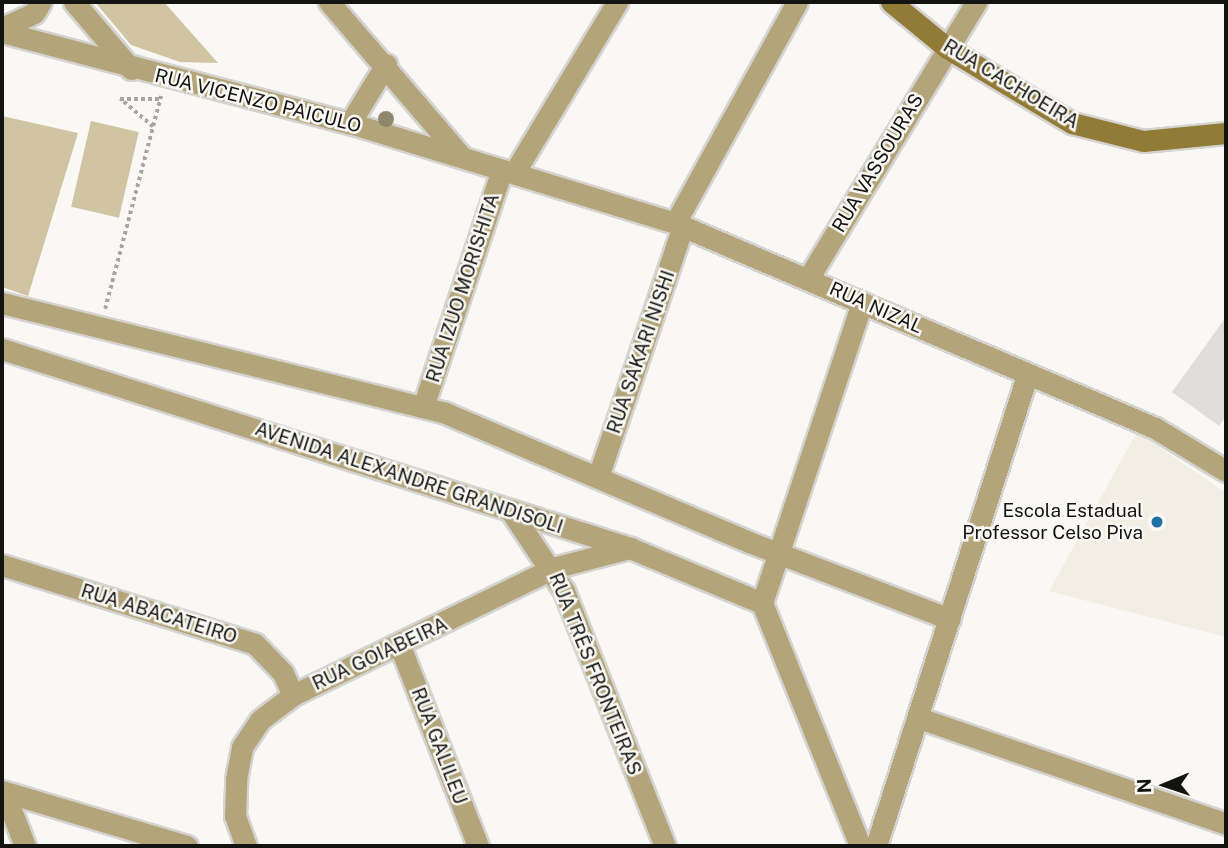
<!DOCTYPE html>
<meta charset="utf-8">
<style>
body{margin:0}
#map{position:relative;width:1228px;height:848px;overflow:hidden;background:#f9f8f4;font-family:"Public Sans",sans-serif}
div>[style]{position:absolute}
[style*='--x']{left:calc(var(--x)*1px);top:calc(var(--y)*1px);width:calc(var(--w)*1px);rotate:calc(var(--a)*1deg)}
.built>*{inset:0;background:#f2eee3}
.green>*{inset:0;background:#d0c4a3;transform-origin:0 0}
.building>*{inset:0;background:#e0dedb}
.path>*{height:3.5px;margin-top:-1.75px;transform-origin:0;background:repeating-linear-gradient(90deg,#a7a6a3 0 3.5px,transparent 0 7px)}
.roads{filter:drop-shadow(2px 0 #d4d3d0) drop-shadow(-2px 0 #d4d3d0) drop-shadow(0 2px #d4d3d0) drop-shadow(0 -2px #d4d3d0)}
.street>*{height:21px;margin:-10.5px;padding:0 10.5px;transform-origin:10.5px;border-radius:10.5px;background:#b3a479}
.secondary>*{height:21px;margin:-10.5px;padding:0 10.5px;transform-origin:10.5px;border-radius:10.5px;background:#927b37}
.trees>*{width:16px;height:16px;margin:-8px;border-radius:50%;background:#90886e}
.dots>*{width:19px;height:19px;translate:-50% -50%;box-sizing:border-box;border:4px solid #f9f8f4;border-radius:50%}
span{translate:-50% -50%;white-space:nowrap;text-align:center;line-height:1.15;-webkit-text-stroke:5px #f9f8f4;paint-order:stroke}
.street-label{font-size:19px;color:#131311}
.poi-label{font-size:19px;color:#131311}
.right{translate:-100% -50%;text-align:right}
.frame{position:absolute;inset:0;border:4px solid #131311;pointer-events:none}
.north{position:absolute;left:1130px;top:750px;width:70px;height:70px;-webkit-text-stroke:5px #f9f8f4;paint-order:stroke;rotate:268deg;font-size:19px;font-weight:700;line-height:28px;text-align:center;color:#131311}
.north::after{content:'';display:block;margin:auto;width:24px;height:32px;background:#131311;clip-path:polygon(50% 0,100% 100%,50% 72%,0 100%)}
</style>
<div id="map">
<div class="built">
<div style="clip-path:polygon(1137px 432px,1226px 493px,1226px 637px,1049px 591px)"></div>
</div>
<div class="green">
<div style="clip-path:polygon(95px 2px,164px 2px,218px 63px,180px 62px,131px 45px)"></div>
<div style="clip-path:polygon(2px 116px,78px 133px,28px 296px,2px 287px)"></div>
<div style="left:91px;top:121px;width:49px;height:88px;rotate:13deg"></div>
</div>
<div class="building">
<div style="clip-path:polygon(1226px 317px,1226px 416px,1219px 426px,1172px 392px)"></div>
</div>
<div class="path">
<div style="--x:153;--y:127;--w:43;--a:-139.7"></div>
<div style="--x:120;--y:99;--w:40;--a:0"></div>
<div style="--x:105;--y:309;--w:220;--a:-75.3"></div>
</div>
<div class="roads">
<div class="street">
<div style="--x:74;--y:2;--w:88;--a:49.6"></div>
<div style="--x:329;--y:2;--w:204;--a:49.4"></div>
<div style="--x:2;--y:28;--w:35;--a:-25"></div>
<div style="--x:34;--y:13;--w:13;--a:-58"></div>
<div style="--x:2;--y:32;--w:360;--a:14.7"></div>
<div style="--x:350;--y:123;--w:340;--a:17.1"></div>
<div style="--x:675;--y:223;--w:522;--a:23.13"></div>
<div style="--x:1155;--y:428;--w:83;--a:31.2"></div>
<div style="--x:350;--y:123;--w:69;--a:-58.6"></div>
<div style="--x:514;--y:173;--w:200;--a:-58.9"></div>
<div style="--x:675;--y:223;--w:252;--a:-61.1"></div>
<div style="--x:809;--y:277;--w:322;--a:-58.7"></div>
<div style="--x:2;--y:303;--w:454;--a:13.9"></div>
<div style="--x:443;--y:412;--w:332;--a:23"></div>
<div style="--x:749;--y:542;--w:215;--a:21"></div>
<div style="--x:2;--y:349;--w:659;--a:17.58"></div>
<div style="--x:630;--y:548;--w:143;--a:22.6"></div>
<div style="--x:423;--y:407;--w:250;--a:-71.6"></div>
<div style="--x:598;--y:477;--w:265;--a:-71.3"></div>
<div style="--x:510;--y:510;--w:97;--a:56.3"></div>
<div style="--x:564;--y:591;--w:274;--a:68.4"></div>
<div style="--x:2;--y:565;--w:265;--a:17.3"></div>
<div style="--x:255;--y:644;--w:40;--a:46"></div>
<div style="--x:283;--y:673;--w:24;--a:66"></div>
<div style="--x:762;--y:603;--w:317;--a:-71.6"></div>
<div style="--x:762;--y:603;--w:262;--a:68"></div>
<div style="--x:400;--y:646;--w:215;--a:68.7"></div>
<div style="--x:919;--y:718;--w:325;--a:19"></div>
<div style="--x:2;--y:791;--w:193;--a:16.6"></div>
<div style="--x:4;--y:792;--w:58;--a:68.7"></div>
<div style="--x:246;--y:846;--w:32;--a:-110"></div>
<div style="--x:235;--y:816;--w:37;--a:-88"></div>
<div style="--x:236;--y:779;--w:33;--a:-79"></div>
<div style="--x:242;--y:747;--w:32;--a:-56"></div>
<div style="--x:260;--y:720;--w:41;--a:-37.1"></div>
<div style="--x:293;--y:695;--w:289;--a:-26"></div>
<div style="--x:553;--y:568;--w:80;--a:-14.6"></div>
<div style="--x:876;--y:846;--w:495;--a:-72.2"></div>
</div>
<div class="secondary">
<div style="--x:891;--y:2;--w:72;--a:39.4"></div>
<div style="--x:947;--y:48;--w:146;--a:31"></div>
<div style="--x:1072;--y:123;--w:73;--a:14.2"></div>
<div style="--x:1143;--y:141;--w:83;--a:-5.5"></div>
</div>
</div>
<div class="trees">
<div style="left:386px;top:119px"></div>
</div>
<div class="dots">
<div style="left:1157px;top:522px;background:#2071a2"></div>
</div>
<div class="street-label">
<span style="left:1011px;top:84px;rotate:31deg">RUA CACHOEIRA</span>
<span style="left:258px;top:101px;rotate:14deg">RUA VICENZO PAICULO</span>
<span style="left:878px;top:163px;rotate:-59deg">RUA VASSOURAS</span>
<span style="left:463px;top:288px;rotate:-72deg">RUA IZUO MORISHITA</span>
<span style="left:876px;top:308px;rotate:24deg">RUA NIZAL</span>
<span style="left:641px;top:352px;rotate:-71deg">RUA SAKARI NISHI</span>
<span style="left:409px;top:478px;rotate:18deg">AVENIDA ALEXANDRE GRANDISOLI</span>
<span style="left:159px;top:614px;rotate:17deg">RUA ABACATEIRO</span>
<span style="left:380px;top:654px;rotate:-25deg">RUA GOIABEIRA</span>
<span style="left:595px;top:674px;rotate:68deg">RUA TRÊS FRONTEIRAS</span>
<span style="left:439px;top:746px;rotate:69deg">RUA GALILEU</span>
</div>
<div class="poi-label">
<span class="right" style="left:1143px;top:522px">Escola Estadual<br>Professor Celso Piva</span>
</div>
<div class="frame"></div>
<div class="north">N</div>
</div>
